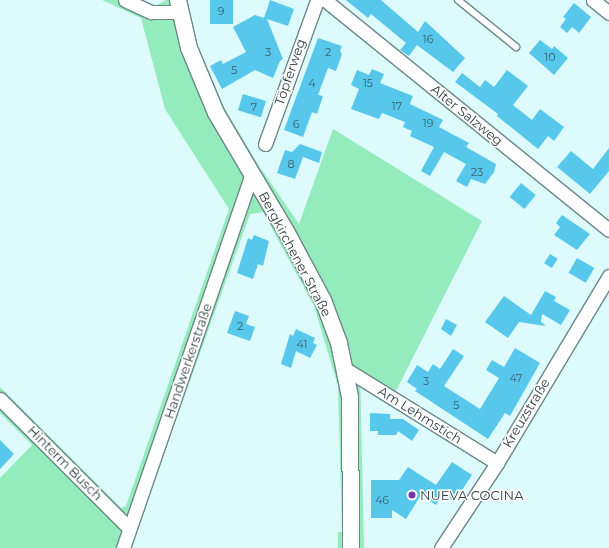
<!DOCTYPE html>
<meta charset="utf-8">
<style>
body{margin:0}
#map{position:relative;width:609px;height:548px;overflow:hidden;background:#ddfbfd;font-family:Montserrat,sans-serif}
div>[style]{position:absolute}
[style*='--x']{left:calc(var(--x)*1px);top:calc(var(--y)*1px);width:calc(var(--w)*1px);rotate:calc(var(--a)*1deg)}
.green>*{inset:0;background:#94ebbb}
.building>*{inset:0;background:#57c8ec;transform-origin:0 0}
.roads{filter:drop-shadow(1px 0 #6c8789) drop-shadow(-1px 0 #6c8789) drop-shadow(0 1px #6c8789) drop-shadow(0 -1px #6c8789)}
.service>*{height:6px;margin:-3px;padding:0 3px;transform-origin:3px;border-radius:3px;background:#fff}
.minor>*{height:13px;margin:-6.5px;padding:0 6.5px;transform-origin:6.5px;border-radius:6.5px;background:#fff}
.tertiary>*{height:16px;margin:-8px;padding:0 8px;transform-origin:8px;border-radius:8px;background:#fff}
.dots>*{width:11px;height:11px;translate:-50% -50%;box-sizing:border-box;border:2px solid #fff;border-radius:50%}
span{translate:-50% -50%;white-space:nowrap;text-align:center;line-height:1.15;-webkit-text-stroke:3px #fff;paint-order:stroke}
.number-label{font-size:11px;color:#3b606a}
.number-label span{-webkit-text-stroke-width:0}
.street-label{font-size:13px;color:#323e3f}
.poi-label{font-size:13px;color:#323e3f}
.left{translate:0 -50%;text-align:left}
</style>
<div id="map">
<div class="green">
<div style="clip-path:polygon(102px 0,138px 0,149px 5px,157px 5px,166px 0,187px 0,195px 41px,225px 109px,259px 166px,299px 224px,333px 129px,482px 221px,396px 391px,360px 371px,364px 548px,338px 548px,338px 532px,342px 532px,338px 386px,314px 306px,263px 212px,250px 214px,130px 548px,0 548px,0 478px,32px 445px,0 413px,0 387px,121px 508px,126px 506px,229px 209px,165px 109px,141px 18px)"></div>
</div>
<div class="building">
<div style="left:210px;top:0;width:23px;height:24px"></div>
<div style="clip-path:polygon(270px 0,294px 9px,288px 26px,267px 19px,283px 59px,280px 61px,273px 78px,255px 70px,222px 89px,210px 66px,221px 60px,223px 64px,246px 52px,233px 27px,255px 15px,264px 18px)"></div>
<div style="clip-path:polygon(346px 0,381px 0,418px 32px,425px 21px,465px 58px,453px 72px,417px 45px,409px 56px,400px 50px,406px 43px,371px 14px,368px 18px)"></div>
<div style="clip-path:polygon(574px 3px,591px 17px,579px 33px,572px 27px,567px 33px,560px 27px,566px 19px,563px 17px)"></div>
<div style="clip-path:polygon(318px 38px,342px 46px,340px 51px,342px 54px,336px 71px,328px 68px,318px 95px,323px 96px,317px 114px,312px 112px,303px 137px,284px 130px)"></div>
<div style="clip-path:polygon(540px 40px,552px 49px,554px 46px,568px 58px,554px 75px,529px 53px)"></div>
<div style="clip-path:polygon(372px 69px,384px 74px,380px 83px,413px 96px,410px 104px,443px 120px,439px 127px,469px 143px,466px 147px,496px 164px,494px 172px,485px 184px,471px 179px,467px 187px,456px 181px,466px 164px,444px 152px,430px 176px,421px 171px,434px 147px,410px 136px,412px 131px,403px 127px,405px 122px,382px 113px,379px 119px,351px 109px,359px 89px,351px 85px,357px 70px,369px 75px)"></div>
<div style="clip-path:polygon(507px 70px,528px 86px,513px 105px,532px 120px,540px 109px,564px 127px,554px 141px,548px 136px,538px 149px,497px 116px,498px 114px,455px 82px,462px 73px,480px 87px,485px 80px,494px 87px)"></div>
<div style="left:243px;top:94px;width:24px;height:17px;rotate:17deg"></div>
<div style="clip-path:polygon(300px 144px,322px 152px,319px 163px,303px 157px,295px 179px,277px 173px,285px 150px,292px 152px)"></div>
<div style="clip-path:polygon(609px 148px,609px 171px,590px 194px,557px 167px,571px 151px,593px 169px)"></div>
<div style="left:521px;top:183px;width:19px;height:18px;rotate:39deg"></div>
<div style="clip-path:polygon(562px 215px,590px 234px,577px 250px,554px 235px,560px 227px,556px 223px)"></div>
<div style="clip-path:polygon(254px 235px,269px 241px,263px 266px,258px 264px,253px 279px,237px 273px,248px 238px,252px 240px)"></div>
<div style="left:550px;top:254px;width:9px;height:11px;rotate:32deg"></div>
<div style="left:577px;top:258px;width:20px;height:17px;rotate:30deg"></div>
<div style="clip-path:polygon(545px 291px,556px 297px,554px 301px,570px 310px,561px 325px,542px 314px,541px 322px,546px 326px,519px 322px,508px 338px,485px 322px,504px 296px,531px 315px)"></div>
<div style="clip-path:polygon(235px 311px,249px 316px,246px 324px,255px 327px,250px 341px,227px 333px)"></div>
<div style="clip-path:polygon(446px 319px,457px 325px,451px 336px,441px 329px)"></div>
<div style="clip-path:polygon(296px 329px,315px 338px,313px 343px,317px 345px,310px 358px,296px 351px,291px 368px,281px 364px,290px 334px,293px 336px)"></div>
<div style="clip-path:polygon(515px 348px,540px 363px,510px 416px,505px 413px,488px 439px,415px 391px,417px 389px,407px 382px,417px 365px,428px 372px,433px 364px,440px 369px,453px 349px,464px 356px,444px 386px,480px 409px,499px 378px,486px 370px,492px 360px,504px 367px)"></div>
<div style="clip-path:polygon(370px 413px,390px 414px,390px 419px,403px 419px,419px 430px,412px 441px,398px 431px,396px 435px,378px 435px,378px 431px,370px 431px)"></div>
<div style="clip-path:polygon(0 440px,14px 454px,0 469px)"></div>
<div style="clip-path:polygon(452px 462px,472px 475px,454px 502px,443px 494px,436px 505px,421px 495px,406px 519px,392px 510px,392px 518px,371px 518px,371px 480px,399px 480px,408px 467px,436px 485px)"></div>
</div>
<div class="roads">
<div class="service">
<div style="--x:458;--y:0;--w:75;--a:39"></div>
</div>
<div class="minor">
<div style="--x:125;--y:0;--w:29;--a:25"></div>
<div style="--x:151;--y:12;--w:28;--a:0"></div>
<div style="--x:325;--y:0;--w:365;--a:39"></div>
<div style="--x:593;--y:0;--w:21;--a:39"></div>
<div style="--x:265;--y:144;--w:153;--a:-70.1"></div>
<div style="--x:344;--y:368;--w:180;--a:31.8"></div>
<div style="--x:0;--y:399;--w:182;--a:45"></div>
<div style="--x:123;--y:548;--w:396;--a:-71"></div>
<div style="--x:441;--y:548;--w:102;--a:-56.6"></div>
<div style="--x:497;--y:463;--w:218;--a:-59.1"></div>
</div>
<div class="tertiary">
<div style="--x:178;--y:0;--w:49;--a:77.1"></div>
<div style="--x:189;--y:48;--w:70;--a:67.4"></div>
<div style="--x:216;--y:113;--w:139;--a:59.4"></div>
<div style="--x:287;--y:233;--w:76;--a:61.8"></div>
<div style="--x:323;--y:300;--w:46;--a:69.6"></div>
<div style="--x:339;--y:343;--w:55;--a:78.5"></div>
<div style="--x:350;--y:397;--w:151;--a:89.6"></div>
</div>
</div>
<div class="dots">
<div style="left:412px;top:495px;background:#7534a9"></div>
</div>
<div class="number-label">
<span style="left:221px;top:11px">9</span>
<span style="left:428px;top:39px">16</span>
<span style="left:268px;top:52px">3</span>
<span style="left:328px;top:52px">2</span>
<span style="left:550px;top:57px">10</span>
<span style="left:234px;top:70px">5</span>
<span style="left:312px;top:83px">4</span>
<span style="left:368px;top:83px">15</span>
<span style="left:397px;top:106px">17</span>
<span style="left:254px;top:107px">7</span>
<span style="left:428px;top:123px">19</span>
<span style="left:296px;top:124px">6</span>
<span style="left:291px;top:164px">8</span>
<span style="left:477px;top:172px">23</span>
<span style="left:240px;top:326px">2</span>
<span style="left:302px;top:344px">41</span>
<span style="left:516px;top:378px">47</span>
<span style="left:426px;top:381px">3</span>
<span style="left:456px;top:405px">5</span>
<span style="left:382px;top:500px">46</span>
</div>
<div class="street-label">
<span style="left:290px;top:72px;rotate:-71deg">Töpferweg</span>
<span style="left:467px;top:115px;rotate:39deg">Alter Salzweg</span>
<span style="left:295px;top:254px;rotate:62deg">Bergkirchener Straße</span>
<span style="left:188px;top:361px;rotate:-71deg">Handwerkerstraße</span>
<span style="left:526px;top:413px;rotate:-59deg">Kreuzstraße</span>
<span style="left:420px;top:415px;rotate:32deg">Am Lehmstich</span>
<span style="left:65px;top:463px;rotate:45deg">Hinterm Busch</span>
</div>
<div class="poi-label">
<span class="left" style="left:420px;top:495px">NUEVA COCINA</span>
</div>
</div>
